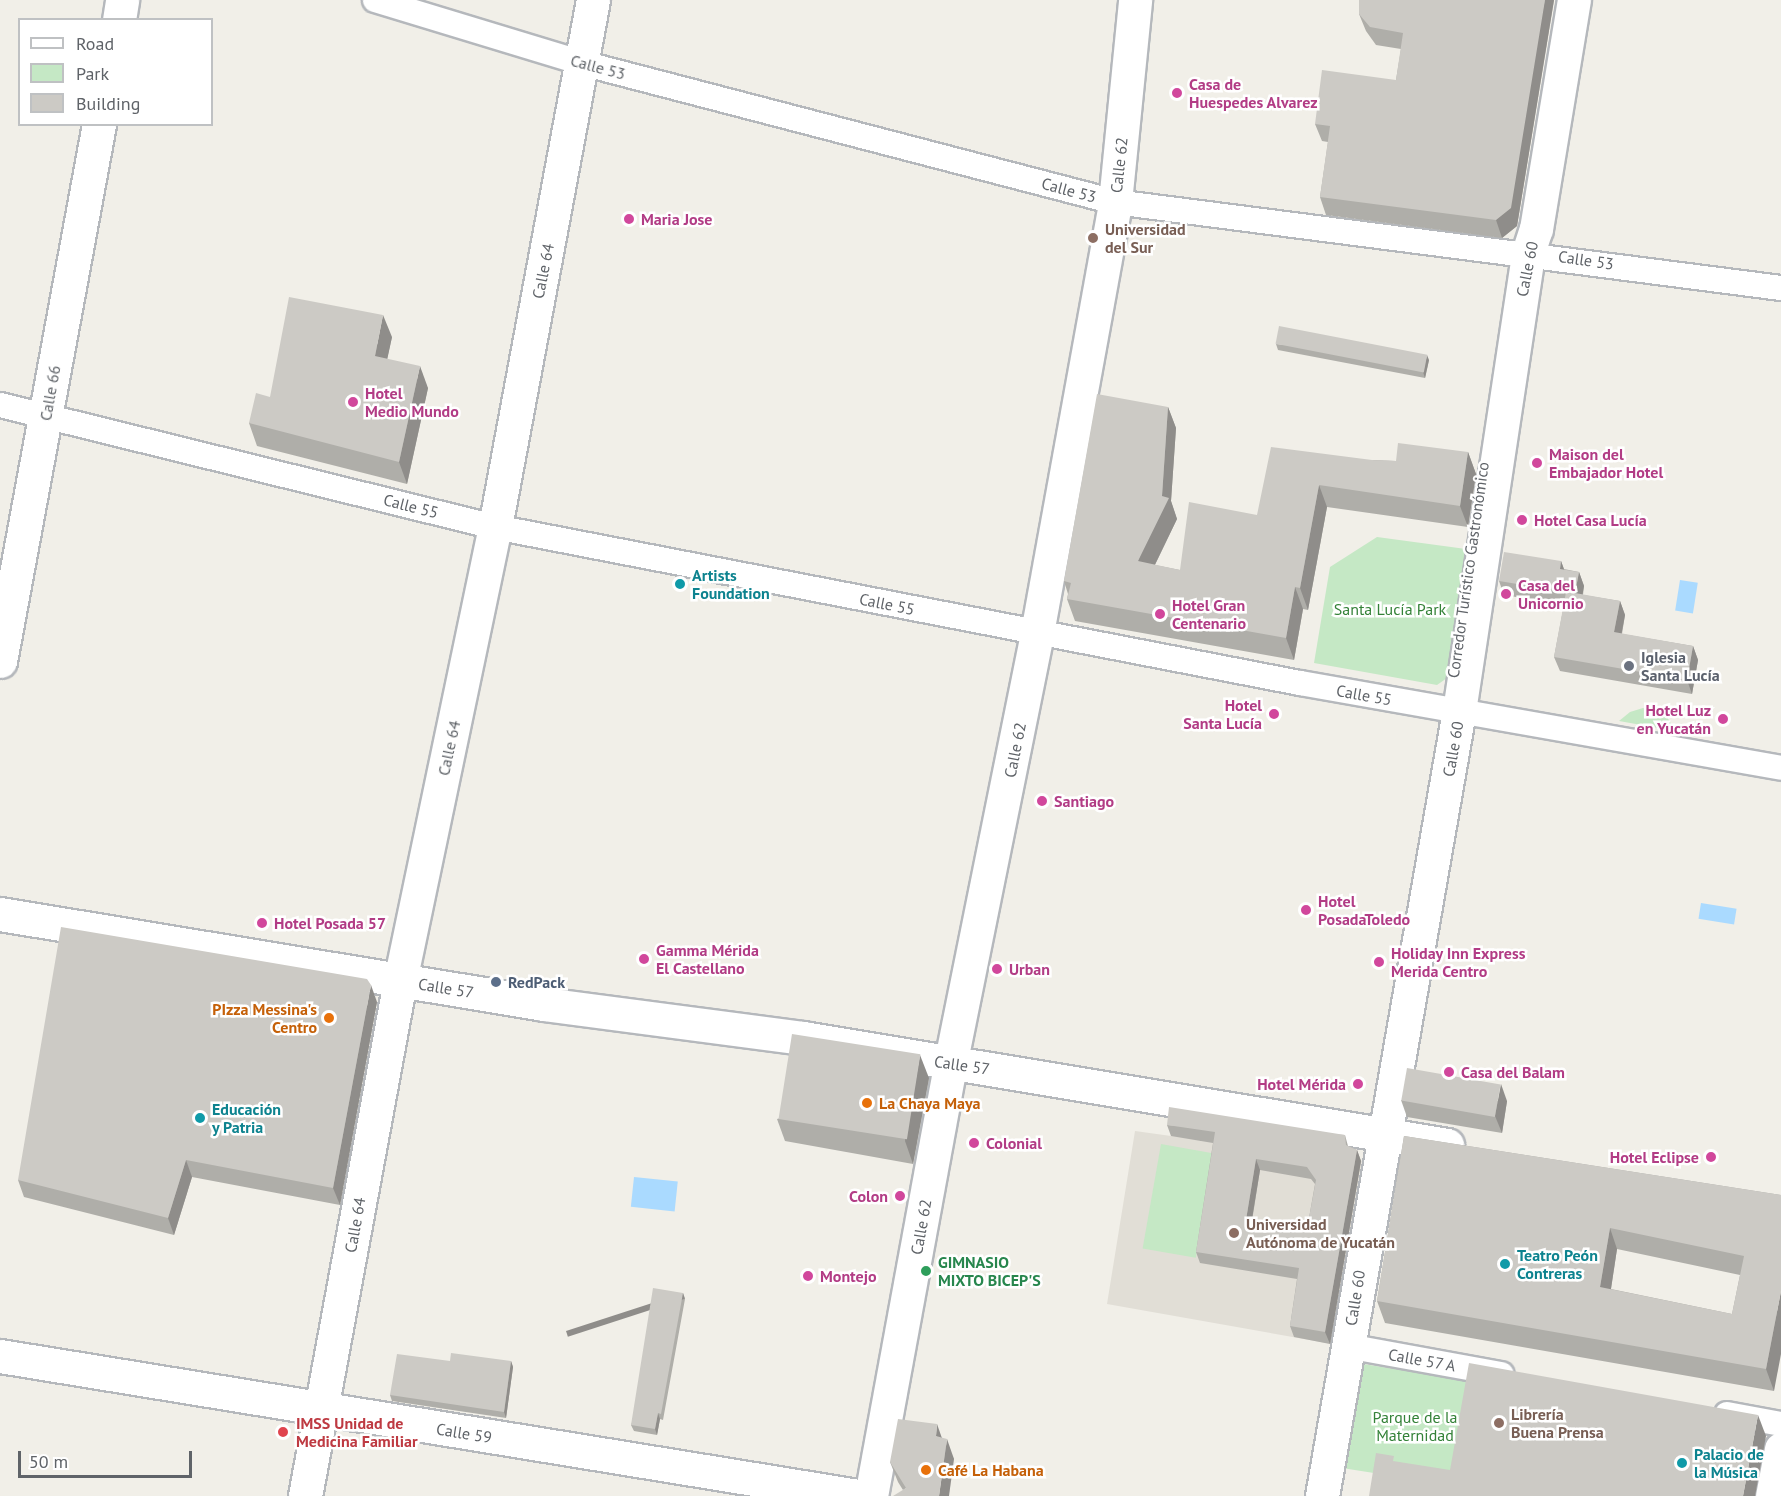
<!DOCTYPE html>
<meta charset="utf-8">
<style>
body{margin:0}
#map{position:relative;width:1781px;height:1496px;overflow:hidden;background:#f1efe8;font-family:"PT Sans",sans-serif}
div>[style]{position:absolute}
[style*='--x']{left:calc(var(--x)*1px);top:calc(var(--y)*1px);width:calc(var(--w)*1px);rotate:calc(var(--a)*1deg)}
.education>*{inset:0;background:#e1ded6}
.green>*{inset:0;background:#c5e8c5;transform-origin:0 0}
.water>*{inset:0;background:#aadaff;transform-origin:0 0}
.roads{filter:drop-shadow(2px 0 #b5b8bc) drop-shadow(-2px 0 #b5b8bc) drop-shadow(0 2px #b5b8bc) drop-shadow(0 -2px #b5b8bc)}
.street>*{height:24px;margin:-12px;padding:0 12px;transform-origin:12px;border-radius:12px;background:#fff}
.secondary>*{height:33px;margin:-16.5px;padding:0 16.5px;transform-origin:16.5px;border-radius:16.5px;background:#fff}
.wall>*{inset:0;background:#afaea9}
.shaded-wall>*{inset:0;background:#8f8d8a;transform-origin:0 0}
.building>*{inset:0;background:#cccac5;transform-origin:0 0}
.dots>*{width:16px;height:16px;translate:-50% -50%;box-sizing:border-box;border:3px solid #fff;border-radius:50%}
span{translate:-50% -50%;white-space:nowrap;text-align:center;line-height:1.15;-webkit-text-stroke:5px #fff;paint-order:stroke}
.street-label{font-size:16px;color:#5f6368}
.hotel-label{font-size:16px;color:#b23c85;font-weight:700}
.left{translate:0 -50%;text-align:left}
.right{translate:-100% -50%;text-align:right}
.education-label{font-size:16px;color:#785e54;font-weight:700}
.culture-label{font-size:16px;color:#0d838f;font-weight:700}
.park-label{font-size:16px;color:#348238}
.worship-label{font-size:16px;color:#5b616d;font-weight:700}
.service-label{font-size:16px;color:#4e5e75;font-weight:700}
.food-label{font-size:16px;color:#c56008;font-weight:700}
.leisure-label{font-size:16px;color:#27864d;font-weight:700}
.health-label{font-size:16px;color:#be3a42;font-weight:700}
.legend{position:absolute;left:18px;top:18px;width:195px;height:108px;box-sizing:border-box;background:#fff;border:2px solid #bfc1c3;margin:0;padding:8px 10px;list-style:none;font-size:18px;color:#5f6368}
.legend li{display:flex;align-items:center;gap:12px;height:30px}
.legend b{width:30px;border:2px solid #bfc1c3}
.scale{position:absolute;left:18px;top:1451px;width:174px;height:27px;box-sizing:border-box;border:3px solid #5f6368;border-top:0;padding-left:8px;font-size:18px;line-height:21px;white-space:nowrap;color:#5f6368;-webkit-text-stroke:4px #fff;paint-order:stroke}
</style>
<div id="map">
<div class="education">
<div style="clip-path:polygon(1174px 1116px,1348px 1144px,1350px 1153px,1362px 1161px,1332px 1344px,1107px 1304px,1135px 1131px,1171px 1136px)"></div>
</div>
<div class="green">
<div style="clip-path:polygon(1377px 537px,1466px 549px,1447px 678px,1437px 685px,1314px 663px,1330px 567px)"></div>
<div style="clip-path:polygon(1643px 708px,1666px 715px,1675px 731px,1619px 721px,1630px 712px)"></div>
<div style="left:1161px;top:1144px;width:54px;height:106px;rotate:10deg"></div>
<div style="left:1357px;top:1363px;width:121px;height:106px;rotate:9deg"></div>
</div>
<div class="water">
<div style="left:1680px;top:580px;width:18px;height:31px;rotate:9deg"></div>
<div style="left:1701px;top:903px;width:36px;height:16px;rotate:9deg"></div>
<div style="left:634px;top:1177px;width:44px;height:30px;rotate:6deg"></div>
</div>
<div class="roads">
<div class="street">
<div style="--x:375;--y:0;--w:216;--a:16.9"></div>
<div style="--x:582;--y:63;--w:551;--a:14.62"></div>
<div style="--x:1115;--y:202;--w:672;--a:7.36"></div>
<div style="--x:0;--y:405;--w:510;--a:13.85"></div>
<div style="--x:495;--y:527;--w:820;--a:10.97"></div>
<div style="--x:1300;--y:683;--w:488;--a:10"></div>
<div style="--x:1347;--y:1346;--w:157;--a:10.3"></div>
<div style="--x:1727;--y:1414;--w:55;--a:10.5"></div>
</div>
<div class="secondary">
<div style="--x:119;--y:20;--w:20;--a:-81"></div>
<div style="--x:0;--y:661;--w:546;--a:-79.55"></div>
<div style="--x:0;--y:914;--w:551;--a:9.39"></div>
<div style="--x:544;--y:1004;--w:261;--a:7.5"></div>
<div style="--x:803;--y:1038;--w:653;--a:9.43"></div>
<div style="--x:0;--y:1356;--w:869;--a:9.27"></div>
<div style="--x:305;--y:1496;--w:524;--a:-79.55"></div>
<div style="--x:400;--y:981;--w:464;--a:-78.2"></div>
<div style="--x:495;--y:527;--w:536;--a:-79.47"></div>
<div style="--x:871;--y:1496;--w:438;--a:-79.6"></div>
<div style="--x:950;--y:1065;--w:441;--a:-78.6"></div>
<div style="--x:1037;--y:633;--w:438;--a:-79.7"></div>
<div style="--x:1115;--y:202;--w:203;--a:-84.3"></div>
<div style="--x:1322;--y:1496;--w:797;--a:-80.1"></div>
<div style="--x:1459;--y:711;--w:463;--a:-81.4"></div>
<div style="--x:1528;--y:253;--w:25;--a:-72"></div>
<div style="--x:1536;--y:229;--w:232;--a:-80.6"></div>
<div style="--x:1772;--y:1496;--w:48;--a:-79.2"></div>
</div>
</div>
<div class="wall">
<div style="clip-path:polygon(1359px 0,1554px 0,1517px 226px,1502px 238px,1326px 215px,1320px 197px,1328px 142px,1322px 141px,1315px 124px,1396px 80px,1401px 49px,1376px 45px,1366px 31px,1359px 14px)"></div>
<div style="clip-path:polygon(392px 337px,387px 359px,428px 388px,407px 484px,257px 446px,249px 423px,270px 397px)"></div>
<div style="clip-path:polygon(1276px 344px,1429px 360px,1425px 378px,1278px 350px)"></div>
<div style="clip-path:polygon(1168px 407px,1176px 428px,1171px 501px,1177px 519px,1155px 565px,1180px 570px,1257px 515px,1372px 460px,1396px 461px,1468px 452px,1476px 474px,1468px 527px,1327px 507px,1308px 610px,1303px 609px,1294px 660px,1075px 621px,1067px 599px,1068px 594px,1064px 581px)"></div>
<div style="clip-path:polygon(1561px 561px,1564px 569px,1579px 572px,1584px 586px,1583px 595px,1620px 601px,1625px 615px,1622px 634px,1693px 646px,1698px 660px,1692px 694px,1560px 671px,1554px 657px,1564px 605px,1504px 595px,1499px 581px)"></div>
<div style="clip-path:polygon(377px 1002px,340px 1205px,192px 1177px,174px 1235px,24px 1197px,18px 1180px)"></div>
<div style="clip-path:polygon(929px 1078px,913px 1164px,785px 1141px,777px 1119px)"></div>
<div style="clip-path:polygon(1401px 1100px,1507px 1101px,1502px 1133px,1407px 1117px)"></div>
<div style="clip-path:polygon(evenodd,1167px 1125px,1345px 1135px,1348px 1146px,1357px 1150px,1361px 1161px,1330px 1344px,1294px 1337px,1290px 1326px,1297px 1279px,1200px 1263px,1196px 1252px,1213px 1143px,1171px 1136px,1167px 1125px,1260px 1170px,1311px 1179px,1315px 1184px,1307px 1229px,1252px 1221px,1260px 1170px)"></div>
<div style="clip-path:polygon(evenodd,1404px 1136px,1781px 1195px,1774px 1391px,1385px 1323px,1377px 1301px,1404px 1136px,1617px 1249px,1740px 1275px,1732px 1314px,1611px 1289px,1617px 1249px)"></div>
<div style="clip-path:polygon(683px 1293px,685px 1299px,663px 1420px,660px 1419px,657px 1435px,634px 1431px,631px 1425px)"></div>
<div style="clip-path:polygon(450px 1361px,511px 1361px,513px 1367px,506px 1418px,392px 1401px,390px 1395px)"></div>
<div style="clip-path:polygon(942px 1438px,954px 1459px,903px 1490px,898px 1482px,890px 1462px)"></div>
</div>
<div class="shaded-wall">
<div style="clip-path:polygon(1545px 0,1554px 0,1517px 226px,1502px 238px,1496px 220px)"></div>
<div style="clip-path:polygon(383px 315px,392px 337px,383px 379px,375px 356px)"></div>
<div style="clip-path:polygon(1427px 355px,1429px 360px,1425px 378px,1423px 372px)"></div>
<div style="clip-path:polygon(420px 366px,428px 388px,407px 484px,399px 462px)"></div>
<div style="clip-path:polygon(1168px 407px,1176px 428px,1171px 501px,1177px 519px,1146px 583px,1138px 561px,1162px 496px)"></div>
<div style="clip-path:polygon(1468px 452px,1476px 474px,1468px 527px,1460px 506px)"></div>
<div style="clip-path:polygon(1319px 485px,1327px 507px,1308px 610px,1300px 588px)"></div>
<div style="clip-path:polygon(1561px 561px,1566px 575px,1560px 569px)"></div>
<div style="clip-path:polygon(1579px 572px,1584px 586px,1580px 608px,1575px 593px)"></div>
<div style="clip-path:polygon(1295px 587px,1303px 609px,1294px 660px,1286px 638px)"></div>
<div style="clip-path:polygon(1620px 601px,1625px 615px,1619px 647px,1614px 632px)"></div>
<div style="clip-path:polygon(1693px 646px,1698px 660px,1692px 694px,1687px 680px)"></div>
<div style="clip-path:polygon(371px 985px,377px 1002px,340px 1205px,333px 1188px)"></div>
<div style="clip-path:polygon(920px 1055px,929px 1078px,913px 1164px,905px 1141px)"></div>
<div style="clip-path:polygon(1501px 1084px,1507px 1101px,1502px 1133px,1495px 1116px)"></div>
<div style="clip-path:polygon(1357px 1150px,1361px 1161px,1330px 1344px,1325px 1332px)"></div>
<div style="clip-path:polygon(1256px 1159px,1260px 1170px,1250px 1231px,1246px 1220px)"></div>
<div style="clip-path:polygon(186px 1160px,192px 1177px,174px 1235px,168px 1218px)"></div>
<div style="clip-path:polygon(1610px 1228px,1617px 1249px,1608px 1308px,1600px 1287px)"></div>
<div style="clip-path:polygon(1781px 1291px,1781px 1354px,1774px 1391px,1766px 1369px)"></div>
<div style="left:683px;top:1293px;width:6px;height:123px;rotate:72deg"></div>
<div style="clip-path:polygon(511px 1361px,513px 1367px,506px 1418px,504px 1412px)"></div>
<div style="clip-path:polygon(658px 1413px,660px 1419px,657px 1435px,655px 1429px)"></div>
<div style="clip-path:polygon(1758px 1415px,1766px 1436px,1755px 1496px,1743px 1496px)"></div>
<div style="clip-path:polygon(937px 1424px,944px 1444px,936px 1436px)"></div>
<div style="clip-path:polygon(947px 1439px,954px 1459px,949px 1496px,939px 1496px)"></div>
</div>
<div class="building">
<div style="clip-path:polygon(1359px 0,1545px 0,1511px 208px,1496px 220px,1320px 197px,1330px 126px,1315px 124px,1322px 70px,1396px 80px,1403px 33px,1370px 27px,1359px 14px)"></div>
<div style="clip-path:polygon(289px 297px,383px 315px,375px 356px,420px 366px,399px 462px,249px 423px,256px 393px,270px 397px)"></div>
<div style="left:1279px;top:326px;width:151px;height:18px;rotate:11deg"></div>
<div style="clip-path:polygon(1097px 394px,1168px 407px,1162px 496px,1169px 498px,1138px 561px,1180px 570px,1189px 502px,1257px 515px,1271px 447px,1372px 460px,1396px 461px,1398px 443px,1468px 452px,1460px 506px,1319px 485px,1300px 588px,1295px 587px,1286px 638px,1067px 599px,1071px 583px,1064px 581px)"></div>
<div style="clip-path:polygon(1504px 552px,1561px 561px,1560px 569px,1579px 572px,1575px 593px,1620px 601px,1614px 632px,1693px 646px,1687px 680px,1554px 657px,1566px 592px,1499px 581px)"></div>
<div style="clip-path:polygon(61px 927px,367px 979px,371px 985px,333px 1188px,186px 1160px,168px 1218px,18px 1180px)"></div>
<div style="left:792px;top:1034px;width:130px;height:86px;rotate:9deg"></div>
<div style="left:1407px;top:1068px;width:95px;height:33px;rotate:10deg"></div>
<div style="clip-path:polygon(evenodd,1169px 1107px,1345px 1135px,1346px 1145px,1357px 1150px,1325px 1332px,1290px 1326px,1299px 1268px,1196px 1252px,1215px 1132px,1167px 1125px,1169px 1107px,1256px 1159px,1307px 1167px,1316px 1180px,1307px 1229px,1246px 1220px,1256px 1159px)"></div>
<div style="clip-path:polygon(evenodd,1404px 1136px,1781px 1195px,1781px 1291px,1766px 1369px,1377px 1301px,1404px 1136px,1610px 1228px,1744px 1256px,1732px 1314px,1600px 1287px,1610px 1228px)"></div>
<div style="clip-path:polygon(653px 1288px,683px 1293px,661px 1414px,658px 1413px,655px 1429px,631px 1425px)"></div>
<div style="clip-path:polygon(451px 1353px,511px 1361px,504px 1412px,390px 1395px,397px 1354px,450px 1361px)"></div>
<div style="clip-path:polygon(1469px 1363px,1758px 1415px,1743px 1496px,1369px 1496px,1376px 1453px,1394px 1456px,1393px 1461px,1450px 1470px)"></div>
<div style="clip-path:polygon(898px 1419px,937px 1424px,936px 1436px,947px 1439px,939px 1496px,893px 1496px,906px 1488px,890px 1462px)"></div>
</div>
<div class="dots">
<div style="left:1177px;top:93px;background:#d1479c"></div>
<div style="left:629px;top:219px;background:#d1479c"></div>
<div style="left:1093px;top:238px;background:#8d6e63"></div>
<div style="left:353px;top:402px;background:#d1479c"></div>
<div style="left:1537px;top:463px;background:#d1479c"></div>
<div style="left:1522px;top:520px;background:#d1479c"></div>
<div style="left:680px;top:584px;background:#0f9aa8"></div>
<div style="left:1506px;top:594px;background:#d1479c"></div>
<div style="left:1160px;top:614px;background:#d1479c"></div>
<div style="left:1629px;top:666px;background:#6b7280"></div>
<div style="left:1274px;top:714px;background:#d1479c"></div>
<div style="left:1723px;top:719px;background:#d1479c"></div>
<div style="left:1042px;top:801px;background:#d1479c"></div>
<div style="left:1306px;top:910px;background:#d1479c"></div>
<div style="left:262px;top:923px;background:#d1479c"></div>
<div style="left:644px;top:959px;background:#d1479c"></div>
<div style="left:1379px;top:962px;background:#d1479c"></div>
<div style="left:997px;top:969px;background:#d1479c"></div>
<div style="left:496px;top:982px;background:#5c6f8a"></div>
<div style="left:329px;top:1018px;background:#e8710a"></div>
<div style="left:1449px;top:1072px;background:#d1479c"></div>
<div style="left:1358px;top:1084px;background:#d1479c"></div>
<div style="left:867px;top:1103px;background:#e8710a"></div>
<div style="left:200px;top:1118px;background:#0f9aa8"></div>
<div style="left:974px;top:1143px;background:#d1479c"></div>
<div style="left:1711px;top:1157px;background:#d1479c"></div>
<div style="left:900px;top:1196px;background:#d1479c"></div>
<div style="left:1234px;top:1233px;background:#8d6e63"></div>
<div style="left:1505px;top:1264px;background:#0f9aa8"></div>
<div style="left:926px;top:1271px;background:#2e9e5b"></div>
<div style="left:808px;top:1276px;background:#d1479c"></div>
<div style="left:1499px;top:1423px;background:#8d6e63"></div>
<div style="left:283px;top:1432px;background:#e0444e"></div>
<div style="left:1682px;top:1463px;background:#0f9aa8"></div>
<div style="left:926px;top:1470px;background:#e8710a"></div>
</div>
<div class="street-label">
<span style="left:598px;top:67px;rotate:15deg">Calle 53</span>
<span style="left:1119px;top:165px;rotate:-84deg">Calle 62</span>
<span style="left:1069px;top:190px;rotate:15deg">Calle 53</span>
<span style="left:1586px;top:260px;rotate:8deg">Calle 53</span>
<span style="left:1527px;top:269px;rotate:-79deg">Calle 60</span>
<span style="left:543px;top:271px;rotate:-79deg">Calle 64</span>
<span style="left:50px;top:393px;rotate:-80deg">Calle 66</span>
<span style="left:411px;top:506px;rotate:14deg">Calle 55</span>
<span style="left:1468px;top:570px;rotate:-82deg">Corredor Turístico Gastronómico</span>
<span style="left:887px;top:604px;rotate:11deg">Calle 55</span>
<span style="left:1364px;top:695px;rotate:10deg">Calle 55</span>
<span style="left:449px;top:748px;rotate:-78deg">Calle 64</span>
<span style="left:1453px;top:749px;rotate:-80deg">Calle 60</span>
<span style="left:1015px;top:750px;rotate:-79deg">Calle 62</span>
<span style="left:446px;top:988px;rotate:9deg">Calle 57</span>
<span style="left:962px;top:1065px;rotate:8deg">Calle 57</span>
<span style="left:355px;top:1225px;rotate:-80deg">Calle 64</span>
<span style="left:921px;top:1227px;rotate:-80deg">Calle 62</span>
<span style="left:1355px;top:1298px;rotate:-81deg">Calle 60</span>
<span style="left:1422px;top:1360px;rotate:10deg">Calle 57 A</span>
<span style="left:464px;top:1433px;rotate:9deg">Calle 59</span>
</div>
<div class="hotel-label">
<span class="left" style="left:1189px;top:93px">Casa de<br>Huespedes Alvarez</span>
<span class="left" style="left:641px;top:219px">Maria Jose</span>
<span class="left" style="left:365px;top:402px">Hotel<br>Medio Mundo</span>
<span class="left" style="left:1549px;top:463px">Maison del<br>Embajador Hotel</span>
<span class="left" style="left:1534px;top:520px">Hotel Casa Lucía</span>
<span class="left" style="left:1518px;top:594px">Casa del<br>Unicornio</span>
<span class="left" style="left:1172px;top:614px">Hotel Gran<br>Centenario</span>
<span class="right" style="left:1262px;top:714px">Hotel<br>Santa Lucía</span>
<span class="right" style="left:1711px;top:719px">Hotel Luz<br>en Yucatán</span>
<span class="left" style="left:1054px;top:801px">Santiago</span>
<span class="left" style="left:1318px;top:910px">Hotel<br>PosadaToledo</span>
<span class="left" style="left:274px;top:923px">Hotel Posada 57</span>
<span class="left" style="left:656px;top:959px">Gamma Mérida<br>El Castellano</span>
<span class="left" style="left:1391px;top:962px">Holiday Inn Express<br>Merida Centro</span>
<span class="left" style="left:1009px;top:969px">Urban</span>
<span class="left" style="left:1461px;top:1072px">Casa del Balam</span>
<span class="right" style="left:1346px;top:1084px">Hotel Mérida</span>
<span class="left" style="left:986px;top:1143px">Colonial</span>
<span class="right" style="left:1699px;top:1157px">Hotel Eclipse</span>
<span class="right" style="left:888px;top:1196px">Colon</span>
<span class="left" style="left:820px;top:1276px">Montejo</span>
</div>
<div class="education-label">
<span class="left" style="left:1105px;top:238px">Universidad<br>del Sur</span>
<span class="left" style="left:1246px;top:1233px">Universidad<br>Autónoma de Yucatán</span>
<span class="left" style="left:1511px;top:1423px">Librería<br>Buena Prensa</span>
</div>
<div class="culture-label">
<span class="left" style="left:692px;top:584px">Artists<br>Foundation</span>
<span class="left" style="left:212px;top:1118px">Educación<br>y Patria</span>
<span class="left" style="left:1517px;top:1264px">Teatro Peón<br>Contreras</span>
<span class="left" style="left:1694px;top:1463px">Palacio de<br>la Música</span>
</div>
<div class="park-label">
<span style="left:1390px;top:609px">Santa Lucía Park</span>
<span style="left:1415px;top:1426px">Parque de la<br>Maternidad</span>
</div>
<div class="worship-label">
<span class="left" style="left:1641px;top:666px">Iglesia<br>Santa Lucía</span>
</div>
<div class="service-label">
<span class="left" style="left:508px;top:982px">RedPack</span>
</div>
<div class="food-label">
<span class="right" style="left:317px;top:1018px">PIzza Messina's<br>Centro</span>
<span class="left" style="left:879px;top:1103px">La Chaya Maya</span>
<span class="left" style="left:938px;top:1470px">Café La Habana</span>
</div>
<div class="leisure-label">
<span class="left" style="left:938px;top:1271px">GIMNASIO<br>MIXTO BICEP'S</span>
</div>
<div class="health-label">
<span class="left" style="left:296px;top:1432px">IMSS Unidad de<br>Medicina Familiar</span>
</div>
<ul class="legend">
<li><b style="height:8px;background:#fff"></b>Road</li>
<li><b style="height:16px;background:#c5e8c5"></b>Park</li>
<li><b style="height:16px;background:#cccac5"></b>Building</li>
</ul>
<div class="scale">50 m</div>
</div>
